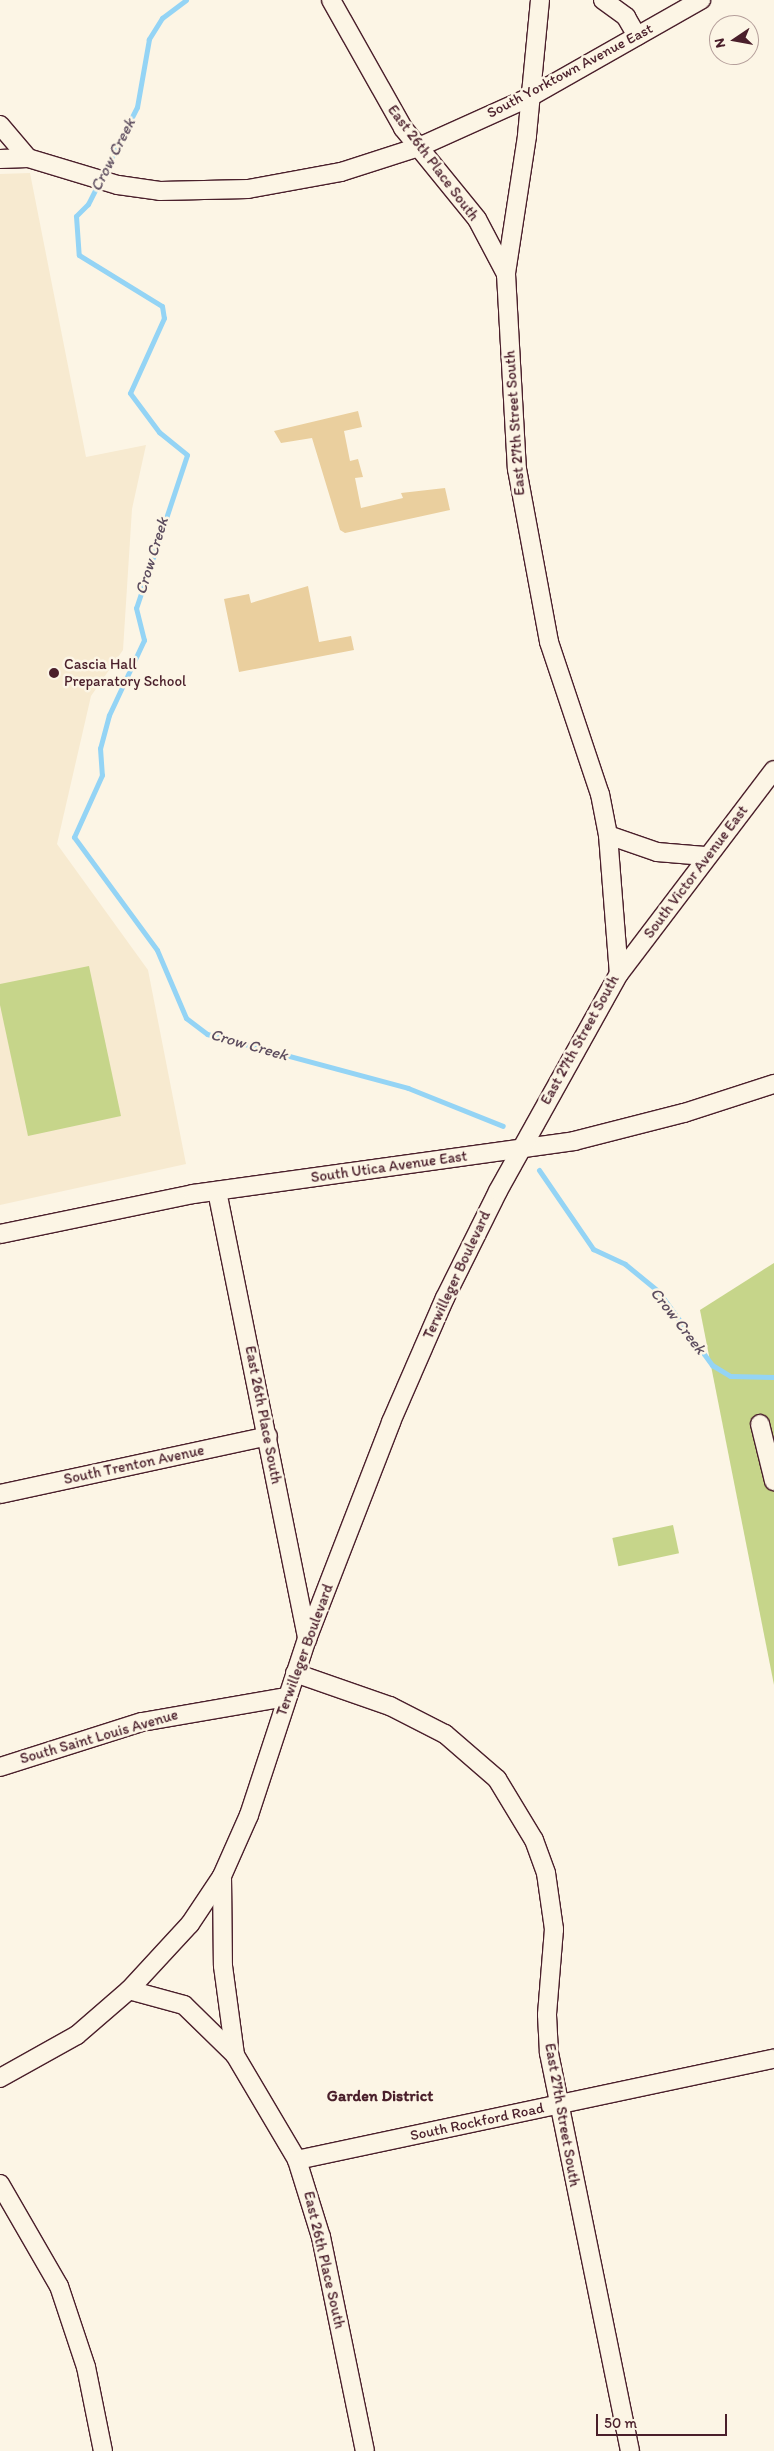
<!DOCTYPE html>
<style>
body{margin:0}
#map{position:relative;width:774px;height:2451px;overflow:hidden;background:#fcf5e5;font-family:Itim,sans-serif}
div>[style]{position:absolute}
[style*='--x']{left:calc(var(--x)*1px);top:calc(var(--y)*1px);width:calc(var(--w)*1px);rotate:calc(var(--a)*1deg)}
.built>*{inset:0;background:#f7ead0}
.green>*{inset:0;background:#c6d58a;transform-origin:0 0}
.stream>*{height:5px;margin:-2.5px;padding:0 2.5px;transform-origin:2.5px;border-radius:2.5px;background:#94d4f5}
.building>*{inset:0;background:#eacf9e}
.roads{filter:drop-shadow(1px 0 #4a1f2b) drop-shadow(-1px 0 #4a1f2b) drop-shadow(0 1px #4a1f2b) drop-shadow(0 -1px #4a1f2b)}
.minor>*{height:18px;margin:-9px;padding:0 9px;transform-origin:9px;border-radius:9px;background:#fcf5e5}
.dots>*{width:14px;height:14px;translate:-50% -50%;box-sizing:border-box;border:2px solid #fcf5e5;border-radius:50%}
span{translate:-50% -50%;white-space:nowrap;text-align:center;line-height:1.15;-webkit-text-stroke:5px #fcf5e5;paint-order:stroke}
.street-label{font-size:15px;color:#4a1f2b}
.poi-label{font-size:15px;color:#4a1f2b}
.left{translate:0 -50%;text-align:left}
.water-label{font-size:16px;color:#5c4c5e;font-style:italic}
.neighbourhood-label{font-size:16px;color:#4a1f2b;font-weight:700}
.north{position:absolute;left:709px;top:15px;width:50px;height:50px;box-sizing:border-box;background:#fcf5e5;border:1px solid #b59f9b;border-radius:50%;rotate:258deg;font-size:14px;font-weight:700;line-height:20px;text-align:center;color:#4a1f2b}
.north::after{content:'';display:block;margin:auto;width:18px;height:22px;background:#4a1f2b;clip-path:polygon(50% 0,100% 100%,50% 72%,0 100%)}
.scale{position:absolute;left:596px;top:2414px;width:131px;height:22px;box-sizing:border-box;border:2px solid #4a1f2b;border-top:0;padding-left:6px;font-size:15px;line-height:18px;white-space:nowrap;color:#4a1f2b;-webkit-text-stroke:4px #fcf5e5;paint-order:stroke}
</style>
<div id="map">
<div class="built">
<div style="clip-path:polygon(30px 173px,86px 457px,146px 445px,132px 509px,123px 650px,91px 696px,57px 844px,148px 970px,186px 1164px,0 1205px,0 174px)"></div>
</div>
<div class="green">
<div style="clip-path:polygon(89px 966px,121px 1116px,28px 1136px,0 1005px,0 984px)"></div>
<div style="clip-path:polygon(774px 1263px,774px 1685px,700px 1310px)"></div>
<div style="left:673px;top:1525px;width:29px;height:62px;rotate:78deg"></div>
</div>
<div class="stream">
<div style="--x:186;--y:0;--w:30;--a:143"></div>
<div style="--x:162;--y:18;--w:25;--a:122"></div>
<div style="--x:149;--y:39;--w:69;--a:100"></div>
<div style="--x:137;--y:107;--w:109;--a:116.8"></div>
<div style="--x:88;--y:204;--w:17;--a:135"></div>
<div style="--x:76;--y:216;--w:39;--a:86"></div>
<div style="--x:79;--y:255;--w:97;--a:31.6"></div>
<div style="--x:162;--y:306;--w:12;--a:81"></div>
<div style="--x:164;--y:318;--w:82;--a:114.4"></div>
<div style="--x:130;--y:393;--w:49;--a:53.4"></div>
<div style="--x:159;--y:432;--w:36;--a:39"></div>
<div style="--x:187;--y:455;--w:161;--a:108.4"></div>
<div style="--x:136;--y:608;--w:33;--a:76"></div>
<div style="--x:144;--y:640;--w:83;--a:115"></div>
<div style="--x:109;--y:715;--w:34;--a:105"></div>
<div style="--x:100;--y:748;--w:27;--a:86"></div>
<div style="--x:102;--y:775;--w:68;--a:114.3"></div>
<div style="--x:74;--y:837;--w:140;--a:53.7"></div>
<div style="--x:157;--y:950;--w:74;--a:66.9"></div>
<div style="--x:186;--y:1018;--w:26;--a:37"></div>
<div style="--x:207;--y:1034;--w:208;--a:15"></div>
<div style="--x:408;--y:1088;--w:102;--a:21.8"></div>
<div style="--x:539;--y:1170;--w:96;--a:55.6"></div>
<div style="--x:593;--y:1249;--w:35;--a:25"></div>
<div style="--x:625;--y:1264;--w:43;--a:39.3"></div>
<div style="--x:658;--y:1291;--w:92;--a:53.9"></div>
<div style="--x:712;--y:1365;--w:21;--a:31"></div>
<div style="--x:730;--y:1376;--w:44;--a:1.3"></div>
</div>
<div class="building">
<div style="clip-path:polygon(358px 411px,362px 427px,344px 431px,350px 461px,358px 459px,363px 477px,355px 478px,361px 508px,403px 498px,401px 493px,445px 488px,450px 510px,345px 533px,340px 530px,312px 438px,281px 443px,274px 431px)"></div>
<div style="clip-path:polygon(308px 586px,319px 642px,351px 636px,354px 650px,239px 672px,224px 599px,249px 594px,251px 603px)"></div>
</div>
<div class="roads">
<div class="minor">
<div style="--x:331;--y:0;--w:147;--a:60.6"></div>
<div style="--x:403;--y:128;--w:117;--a:50.9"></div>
<div style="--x:477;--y:219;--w:62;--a:62.2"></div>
<div style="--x:540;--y:0;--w:137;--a:95.5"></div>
<div style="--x:527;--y:136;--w:140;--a:98.7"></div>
<div style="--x:506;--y:274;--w:195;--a:86.8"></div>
<div style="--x:517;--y:469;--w:176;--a:79.5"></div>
<div style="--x:549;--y:642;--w:160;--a:71.5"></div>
<div style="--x:600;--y:794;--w:42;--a:79"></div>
<div style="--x:608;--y:835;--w:139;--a:85.5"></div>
<div style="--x:603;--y:0;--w:29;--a:36"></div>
<div style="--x:626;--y:17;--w:22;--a:60"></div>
<div style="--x:0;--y:125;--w:43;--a:49.7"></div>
<div style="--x:0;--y:159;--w:28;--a:-2"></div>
<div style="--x:28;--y:158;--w:94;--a:16.7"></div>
<div style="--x:118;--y:185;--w:42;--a:8.1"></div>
<div style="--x:160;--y:191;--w:88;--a:-1.3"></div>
<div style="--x:248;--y:189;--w:95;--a:-10.4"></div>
<div style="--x:341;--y:172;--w:82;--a:-17.8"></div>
<div style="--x:419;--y:147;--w:122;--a:-24.2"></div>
<div style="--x:530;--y:97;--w:197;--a:-29.6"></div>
<div style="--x:608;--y:835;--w:52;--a:19.1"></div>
<div style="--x:657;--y:852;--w:48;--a:4.8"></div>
<div style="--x:217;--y:1191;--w:457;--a:78.6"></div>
<div style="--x:0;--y:1234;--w:197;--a:-11.7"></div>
<div style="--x:193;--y:1194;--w:385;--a:-7.9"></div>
<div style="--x:574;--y:1141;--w:114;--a:-14.3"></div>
<div style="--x:684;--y:1113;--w:95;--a:-17.9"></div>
<div style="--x:760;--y:1424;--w:59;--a:76.2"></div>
<div style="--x:0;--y:1494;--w:274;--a:-12.2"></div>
<div style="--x:295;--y:1673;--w:101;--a:19.2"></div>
<div style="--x:390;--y:1706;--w:62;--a:27"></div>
<div style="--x:445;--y:1734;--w:69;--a:40.9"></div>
<div style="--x:497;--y:1779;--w:71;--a:58.8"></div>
<div style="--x:534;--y:1840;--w:35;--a:70"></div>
<div style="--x:546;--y:1873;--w:57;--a:81.9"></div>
<div style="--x:554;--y:1929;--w:86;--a:94.7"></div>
<div style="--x:547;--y:2015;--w:38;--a:87"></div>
<div style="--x:549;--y:2053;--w:406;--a:78.5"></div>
<div style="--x:0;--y:1767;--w:149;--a:-17.6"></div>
<div style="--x:142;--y:1722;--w:147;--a:-9.8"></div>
<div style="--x:222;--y:1876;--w:90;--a:89.4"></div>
<div style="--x:223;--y:1966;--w:90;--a:82.3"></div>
<div style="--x:129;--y:1990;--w:57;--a:15.3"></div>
<div style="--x:184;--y:2005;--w:71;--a:44.4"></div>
<div style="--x:235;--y:2055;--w:122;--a:59.4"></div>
<div style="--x:297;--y:2160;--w:81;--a:72.7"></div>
<div style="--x:321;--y:2237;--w:218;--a:78.4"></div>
<div style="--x:0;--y:2078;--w:88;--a:-29.2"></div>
<div style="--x:77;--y:2035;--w:69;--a:-40.9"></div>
<div style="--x:129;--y:1990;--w:90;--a:-47.3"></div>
<div style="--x:190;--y:1924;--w:58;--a:-56.3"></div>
<div style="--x:222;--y:1876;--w:67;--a:-66.1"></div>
<div style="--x:249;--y:1815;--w:185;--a:-71.8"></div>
<div style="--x:307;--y:1639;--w:233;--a:-68.8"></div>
<div style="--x:391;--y:1422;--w:135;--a:-66.5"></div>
<div style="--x:445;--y:1298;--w:119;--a:-63.6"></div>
<div style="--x:498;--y:1191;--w:248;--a:-60.9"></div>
<div style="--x:619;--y:974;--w:256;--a:-52.8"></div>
<div style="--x:297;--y:2160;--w:488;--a:-12"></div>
<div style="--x:0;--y:2184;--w:118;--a:60"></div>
<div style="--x:59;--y:2286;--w:85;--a:71.6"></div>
<div style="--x:86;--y:2367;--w:86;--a:78.6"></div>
</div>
</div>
<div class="dots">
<div style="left:54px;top:673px;background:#4a1f2b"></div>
</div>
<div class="street-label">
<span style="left:570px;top:71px;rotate:-28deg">South Yorktown Avenue East</span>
<span style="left:433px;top:163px;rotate:53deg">East 26th Place South</span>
<span style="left:515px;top:423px;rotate:-94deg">East 27th Street South</span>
<span style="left:696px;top:872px;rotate:-53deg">South Victor Avenue East</span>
<span style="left:580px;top:1040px;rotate:-61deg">East 27th Street South</span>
<span style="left:389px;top:1167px;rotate:-8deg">South Utica Avenue East</span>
<span style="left:457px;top:1275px;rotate:-65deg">Terwilleger Boulevard</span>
<span style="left:263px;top:1415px;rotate:79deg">East 26th Place South</span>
<span style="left:134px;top:1465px;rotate:-12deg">South Trenton Avenue</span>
<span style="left:305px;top:1650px;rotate:-70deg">Terwilleger Boulevard</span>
<span style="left:99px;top:1737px;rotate:-16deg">South Saint Louis Avenue</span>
<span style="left:562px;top:2115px;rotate:80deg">East 27th Street South</span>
<span style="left:477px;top:2122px;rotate:-12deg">South Rockford Road</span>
<span style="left:324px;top:2260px;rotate:77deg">East 26th Place South</span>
</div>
<div class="poi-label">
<span class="left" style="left:64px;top:673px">Cascia Hall<br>Preparatory School</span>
</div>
<div class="water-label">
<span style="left:113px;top:155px;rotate:-63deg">Crow Creek</span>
<span style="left:152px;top:556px;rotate:-73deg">Crow Creek</span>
<span style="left:249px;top:1045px;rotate:16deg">Crow Creek</span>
<span style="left:678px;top:1321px;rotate:52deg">Crow Creek</span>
</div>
<div class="neighbourhood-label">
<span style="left:380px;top:2096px">Garden District</span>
</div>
<div class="north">N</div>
<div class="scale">50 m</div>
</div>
